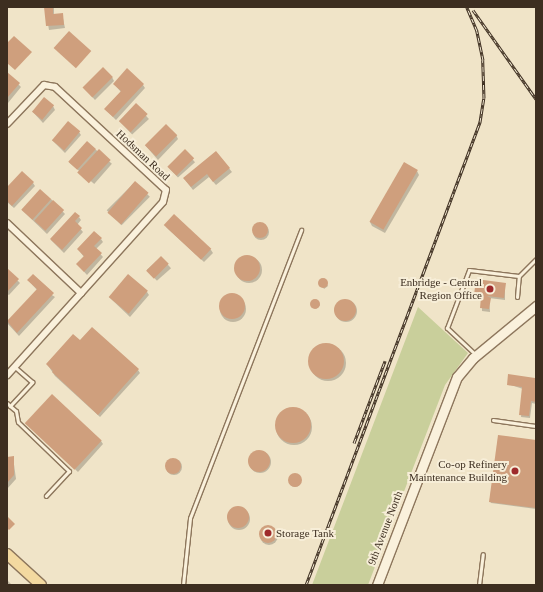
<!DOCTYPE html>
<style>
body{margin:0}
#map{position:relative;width:543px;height:592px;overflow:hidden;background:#f0e4c8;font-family:"Times New Roman",serif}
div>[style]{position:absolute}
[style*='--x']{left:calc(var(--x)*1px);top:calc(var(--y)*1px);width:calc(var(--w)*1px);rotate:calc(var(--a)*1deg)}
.green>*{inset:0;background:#c9cf9b}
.shadow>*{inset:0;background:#0003;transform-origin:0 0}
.round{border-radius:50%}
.building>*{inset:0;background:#cf9f7d;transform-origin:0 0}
.roads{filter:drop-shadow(1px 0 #8d765c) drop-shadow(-1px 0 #8d765c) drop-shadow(0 1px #8d765c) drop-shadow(0 -1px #8d765c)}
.lane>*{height:3px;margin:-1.5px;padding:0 1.5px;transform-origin:1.5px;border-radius:1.5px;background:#faf1dc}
.street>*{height:6px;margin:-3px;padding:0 3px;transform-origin:3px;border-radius:3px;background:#faf1dc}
.secondary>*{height:9px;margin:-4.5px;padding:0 4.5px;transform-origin:4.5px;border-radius:4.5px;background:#faf1dc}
.primary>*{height:10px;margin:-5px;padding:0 5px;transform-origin:5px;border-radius:5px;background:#f3d9a0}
.rail>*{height:3px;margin-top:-1.5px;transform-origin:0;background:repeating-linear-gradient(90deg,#f7eed8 0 4.5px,#3d2e20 0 9px);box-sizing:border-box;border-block:1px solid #3d2e20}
.dots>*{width:11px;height:11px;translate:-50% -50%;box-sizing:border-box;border:2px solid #f7eed8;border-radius:50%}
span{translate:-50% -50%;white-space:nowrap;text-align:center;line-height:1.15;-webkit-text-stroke:4px #f7eed8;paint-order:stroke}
.street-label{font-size:11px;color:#3d2e20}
.poi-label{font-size:11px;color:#3d2e20}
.right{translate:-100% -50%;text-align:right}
.left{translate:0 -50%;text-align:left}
.frame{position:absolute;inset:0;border:8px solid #3d2e20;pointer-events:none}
</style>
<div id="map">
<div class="green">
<div style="clip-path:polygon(418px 307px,468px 353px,445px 385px,368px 585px,312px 585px)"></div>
</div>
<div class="shadow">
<div style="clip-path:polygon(45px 7px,54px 7px,54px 15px,62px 14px,65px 28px,49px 30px)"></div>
<div style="clip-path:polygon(7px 73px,21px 87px,8px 103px,7px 102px)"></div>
<div style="clip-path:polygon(112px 77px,114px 81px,95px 100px,84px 88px)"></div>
<div style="clip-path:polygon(114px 84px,143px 85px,145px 88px,116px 120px,105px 109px,121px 92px)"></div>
<div style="left:136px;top:105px;width:19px;height:23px;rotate:47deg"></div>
<div style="clip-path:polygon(53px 106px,55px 110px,43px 123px,32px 111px)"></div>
<div style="clip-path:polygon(79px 132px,81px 135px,65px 153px,52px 140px)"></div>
<div style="clip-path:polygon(176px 135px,178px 139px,158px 160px,146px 146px)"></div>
<div style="left:87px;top:142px;width:33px;height:27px;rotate:41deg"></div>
<div style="left:185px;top:151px;width:15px;height:23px;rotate:48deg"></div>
<div style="clip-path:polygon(216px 152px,232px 172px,216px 185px,209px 177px,193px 190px,186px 181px)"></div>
<div style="clip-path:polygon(417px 171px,419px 175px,385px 233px,372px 226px,370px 222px)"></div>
<div style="left:135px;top:182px;width:21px;height:40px;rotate:45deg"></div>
<div style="clip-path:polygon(33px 183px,35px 186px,14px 208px,7px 202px,7px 188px)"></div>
<div style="clip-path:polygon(51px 199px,65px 214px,47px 234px,22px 210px)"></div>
<div style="clip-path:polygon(174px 216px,211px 250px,213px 253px,204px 262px,167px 228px,165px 225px)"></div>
<div style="clip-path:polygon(79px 217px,81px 220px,77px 225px,83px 232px,64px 253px,51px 240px)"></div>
<div class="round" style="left:253px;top:224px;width:16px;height:16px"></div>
<div style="clip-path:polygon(101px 239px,103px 242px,96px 249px,103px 257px,87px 275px,77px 264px,84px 257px,78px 249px)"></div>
<div class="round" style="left:236px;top:257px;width:26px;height:26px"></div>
<div style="left:161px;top:257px;width:15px;height:19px;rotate:48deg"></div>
<div style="clip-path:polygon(7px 270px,20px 283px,9px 295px,7px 294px)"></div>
<div style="clip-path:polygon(324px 279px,328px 286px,324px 289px,320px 282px)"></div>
<div style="clip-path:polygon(28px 280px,55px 297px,19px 336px,7px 323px,37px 290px)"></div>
<div style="clip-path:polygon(505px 284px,505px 300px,489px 298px,490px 312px,482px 311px,482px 297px,475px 294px)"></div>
<div style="clip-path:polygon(147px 292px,149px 295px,130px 317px,109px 297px)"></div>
<div class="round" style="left:220px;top:296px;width:26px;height:26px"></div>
<div style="clip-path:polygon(316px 300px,320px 305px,316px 309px,312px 303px)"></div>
<div class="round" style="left:335px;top:300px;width:22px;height:22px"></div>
<div style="clip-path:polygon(80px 342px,138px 370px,140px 373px,100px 417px,55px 376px,47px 364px)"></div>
<div class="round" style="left:310px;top:345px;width:36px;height:36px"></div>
<div style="clip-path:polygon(535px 378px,536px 404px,532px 403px,530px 418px,521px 417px,523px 389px,508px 384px)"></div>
<div class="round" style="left:276px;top:409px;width:36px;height:36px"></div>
<div style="clip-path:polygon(27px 424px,101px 441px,103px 444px,78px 472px)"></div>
<div style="clip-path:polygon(536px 441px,536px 509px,491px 503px,490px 501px)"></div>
<div class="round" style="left:249px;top:451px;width:22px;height:22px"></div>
<div style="clip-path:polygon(13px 457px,16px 479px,7px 489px,7px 458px)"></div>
<div class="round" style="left:166px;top:459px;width:16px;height:16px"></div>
<div class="round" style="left:289px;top:475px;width:12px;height:12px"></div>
<div class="round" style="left:228px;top:508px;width:22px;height:22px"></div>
<div class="round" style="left:260px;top:527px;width:18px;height:18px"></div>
<div style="clip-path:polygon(7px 580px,12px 585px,7px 585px)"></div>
</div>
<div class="building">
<div style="clip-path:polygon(44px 7px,53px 7px,53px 14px,63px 13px,64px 25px,46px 26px)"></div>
<div style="left:69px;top:31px;width:30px;height:23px;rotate:42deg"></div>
<div style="clip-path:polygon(14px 36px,32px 52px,15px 70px,7px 63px,7px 43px)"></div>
<div style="left:103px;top:67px;width:14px;height:29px;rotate:45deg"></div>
<div style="clip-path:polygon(127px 68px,144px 84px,113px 117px,104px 109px,121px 91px,113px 84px)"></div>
<div style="clip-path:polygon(7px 72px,20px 83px,7px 98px)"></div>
<div style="left:44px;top:97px;width:13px;height:19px;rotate:39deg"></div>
<div style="left:136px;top:103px;width:16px;height:25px;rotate:43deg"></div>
<div style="left:68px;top:121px;width:16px;height:25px;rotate:40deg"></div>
<div style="left:166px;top:124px;width:16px;height:30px;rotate:45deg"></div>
<div style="left:87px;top:141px;width:12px;height:28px;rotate:42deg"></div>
<div style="left:99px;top:149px;width:16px;height:32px;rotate:43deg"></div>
<div style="left:185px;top:149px;width:13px;height:25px;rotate:45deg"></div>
<div style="clip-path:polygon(216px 151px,230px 168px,213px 182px,207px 174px,191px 187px,183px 178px)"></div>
<div style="left:404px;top:162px;width:16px;height:69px;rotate:30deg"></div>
<div style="clip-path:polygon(22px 171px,34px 182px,12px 206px,7px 201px,7px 187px)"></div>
<div style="left:135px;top:181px;width:18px;height:42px;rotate:41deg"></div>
<div style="left:40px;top:189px;width:15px;height:28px;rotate:42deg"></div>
<div style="left:53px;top:200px;width:15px;height:28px;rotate:42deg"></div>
<div style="clip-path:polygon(75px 212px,80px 216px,75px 221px,82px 228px,62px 250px,50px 239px)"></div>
<div style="left:174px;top:214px;width:51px;height:15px;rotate:43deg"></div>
<div class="round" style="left:252px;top:222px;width:16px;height:16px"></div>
<div style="clip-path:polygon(94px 231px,102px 238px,94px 246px,102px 253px,84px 272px,76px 264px,84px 256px,77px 249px)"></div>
<div class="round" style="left:234px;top:255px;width:26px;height:26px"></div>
<div style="left:161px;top:256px;width:11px;height:21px;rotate:45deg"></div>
<div style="clip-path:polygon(7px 268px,19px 279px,7px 292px)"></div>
<div style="clip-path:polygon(33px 274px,54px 293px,17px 333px,7px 321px,37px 289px,27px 280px)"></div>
<div style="left:128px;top:274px;width:26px;height:30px;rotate:40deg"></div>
<div class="round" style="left:318px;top:278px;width:10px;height:10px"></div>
<div style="clip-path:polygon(476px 279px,506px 283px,504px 298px,487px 296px,491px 298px,489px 309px,480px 308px,481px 297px,485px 296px,474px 295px)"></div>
<div class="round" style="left:219px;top:293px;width:26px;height:26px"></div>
<div class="round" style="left:334px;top:299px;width:22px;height:22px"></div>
<div class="round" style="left:310px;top:299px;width:10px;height:10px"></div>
<div style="clip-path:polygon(92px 327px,139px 369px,98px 415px,52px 372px,53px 371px,46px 364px,73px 334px,80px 340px)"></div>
<div class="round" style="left:308px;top:343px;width:36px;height:36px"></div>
<div style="clip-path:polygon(508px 374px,535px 378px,536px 402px,531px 401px,529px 416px,519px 415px,522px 387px,507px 385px)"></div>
<div style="left:52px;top:394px;width:68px;height:40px;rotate:43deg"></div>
<div class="round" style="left:275px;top:407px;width:36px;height:36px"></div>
<div style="clip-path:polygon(498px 435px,536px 440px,536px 508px,489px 502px)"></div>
<div class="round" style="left:248px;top:450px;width:22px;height:22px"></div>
<div style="clip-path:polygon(14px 456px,14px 475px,7px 483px,7px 457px)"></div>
<div class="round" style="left:165px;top:458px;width:16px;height:16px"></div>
<div class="round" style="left:288px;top:473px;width:14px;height:14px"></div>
<div class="round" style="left:227px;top:506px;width:22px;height:22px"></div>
<div style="clip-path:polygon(7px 516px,15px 524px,9px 530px,7px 528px)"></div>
<div class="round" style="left:259px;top:525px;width:18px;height:18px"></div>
</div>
<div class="roads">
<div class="lane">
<div style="--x:517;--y:297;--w:21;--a:-85"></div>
<div style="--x:519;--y:276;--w:24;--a:-45"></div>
<div style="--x:476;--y:355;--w:40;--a:-137"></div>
<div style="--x:447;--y:328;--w:62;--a:-69.2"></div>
<div style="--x:469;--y:270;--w:50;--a:6.8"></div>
<div style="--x:7;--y:403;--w:4;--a:45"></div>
<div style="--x:10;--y:406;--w:33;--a:-47"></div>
<div style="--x:32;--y:382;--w:23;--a:-139"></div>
<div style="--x:10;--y:406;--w:8;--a:40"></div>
<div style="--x:16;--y:411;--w:11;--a:80"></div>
<div style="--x:18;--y:422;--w:71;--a:43.9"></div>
<div style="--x:69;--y:471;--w:34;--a:133"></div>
<div style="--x:493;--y:420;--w:43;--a:7.9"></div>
<div style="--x:183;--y:585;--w:67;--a:-84"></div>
<div style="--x:190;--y:518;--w:309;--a:-68.9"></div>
<div style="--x:479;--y:585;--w:31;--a:-83"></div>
</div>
<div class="street">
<div style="--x:7;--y:124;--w:54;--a:-46.5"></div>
<div style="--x:44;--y:85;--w:11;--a:10"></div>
<div style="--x:55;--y:87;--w:151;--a:42.9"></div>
<div style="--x:166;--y:190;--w:12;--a:104"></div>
<div style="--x:163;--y:202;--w:233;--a:132"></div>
<div style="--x:7;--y:223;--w:102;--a:43.4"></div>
</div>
<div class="secondary">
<div style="--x:377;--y:585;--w:223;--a:-69"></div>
<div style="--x:457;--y:377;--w:25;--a:-50"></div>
<div style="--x:473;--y:358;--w:82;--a:-39.5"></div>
</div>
<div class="primary">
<div style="--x:7;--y:554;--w:46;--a:42.4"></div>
</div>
</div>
<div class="rail">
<div style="--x:473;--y:10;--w:109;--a:54.7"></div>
<div style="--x:354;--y:443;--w:88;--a:-69.3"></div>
<div style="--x:306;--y:585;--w:495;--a:-69.4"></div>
<div style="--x:480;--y:122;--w:24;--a:-81"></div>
<div style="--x:484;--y:98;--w:38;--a:-92"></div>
<div style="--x:483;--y:60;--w:30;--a:-102"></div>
<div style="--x:477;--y:31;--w:26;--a:-113"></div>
</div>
<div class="dots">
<div style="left:490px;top:289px;background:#9e2a2b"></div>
<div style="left:515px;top:471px;background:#9e2a2b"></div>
<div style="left:268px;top:533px;background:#9e2a2b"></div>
</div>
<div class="street-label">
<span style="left:143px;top:155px;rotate:43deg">Hodsman Road</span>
<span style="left:385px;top:528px;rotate:-69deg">9th Avenue North</span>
</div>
<div class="poi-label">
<span class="right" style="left:482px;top:289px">Enbridge - Central<br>Region Office</span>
<span class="right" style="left:507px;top:471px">Co-op Refinery<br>Maintenance Building</span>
<span class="left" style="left:276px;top:533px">Storage Tank</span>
</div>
<div class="frame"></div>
</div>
